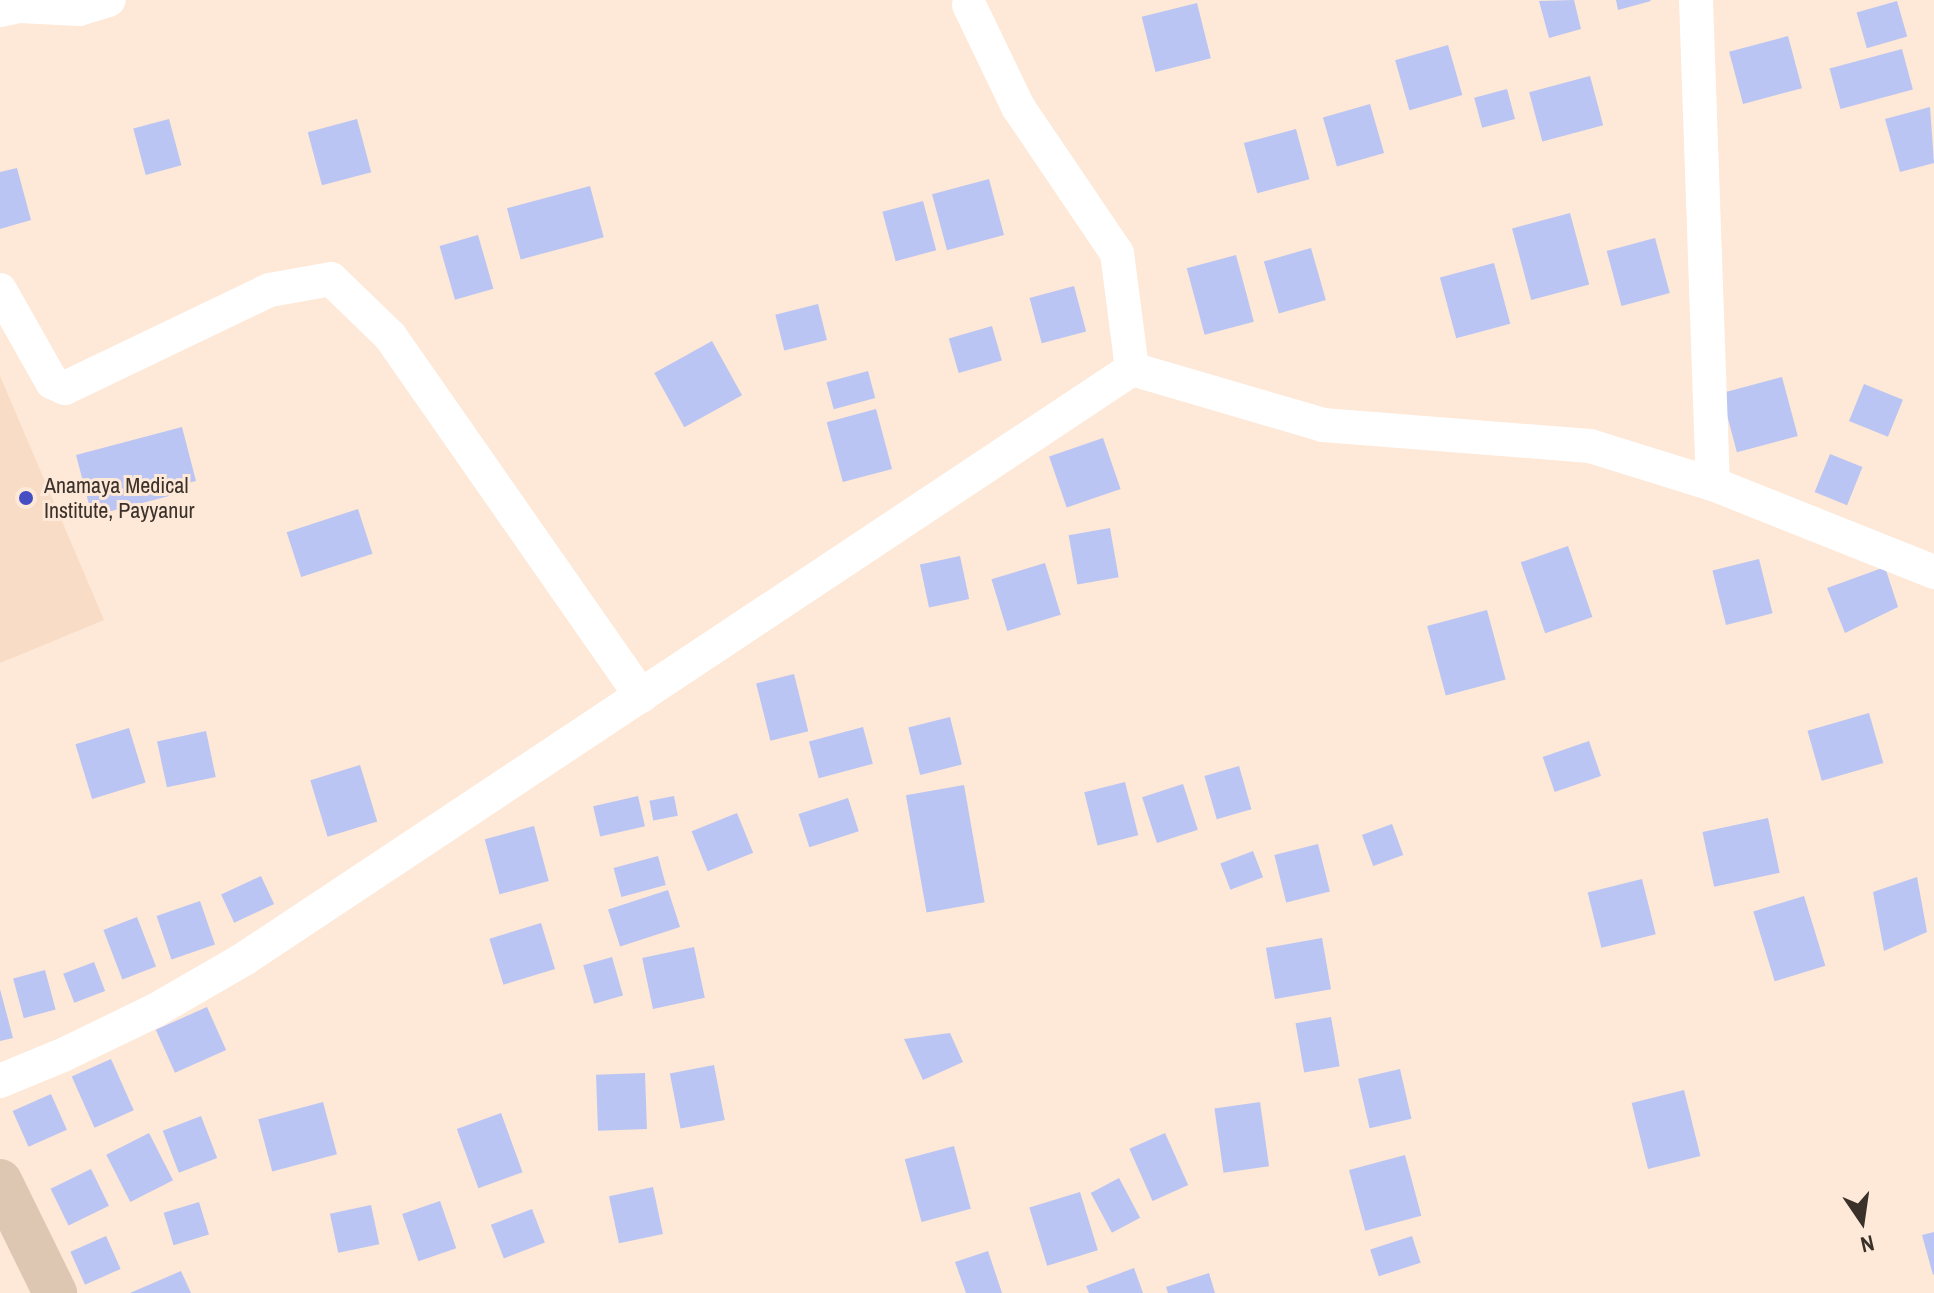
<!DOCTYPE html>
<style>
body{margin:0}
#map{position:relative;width:1934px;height:1293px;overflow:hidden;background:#fee8d7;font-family:"Archivo Narrow",sans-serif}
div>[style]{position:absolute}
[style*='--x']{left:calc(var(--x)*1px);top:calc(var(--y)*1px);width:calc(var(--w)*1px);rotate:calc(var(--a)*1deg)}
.built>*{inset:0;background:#f8dcc6}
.building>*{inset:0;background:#bac5f3;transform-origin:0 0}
.street>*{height:34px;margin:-17px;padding:0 17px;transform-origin:17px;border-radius:17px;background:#fff}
.secondary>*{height:44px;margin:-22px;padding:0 22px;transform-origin:22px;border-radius:22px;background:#ddc7b2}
.dots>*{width:22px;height:22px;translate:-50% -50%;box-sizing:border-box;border:4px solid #fee8d7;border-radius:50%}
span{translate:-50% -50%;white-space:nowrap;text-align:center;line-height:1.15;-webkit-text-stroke:6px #fee8d7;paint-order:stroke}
.poi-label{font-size:22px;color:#3a312b}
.left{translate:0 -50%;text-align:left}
.north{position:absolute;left:1822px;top:1181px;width:80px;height:80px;-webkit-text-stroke:6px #fee8d7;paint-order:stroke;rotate:167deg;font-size:22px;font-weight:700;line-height:32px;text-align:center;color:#3a312b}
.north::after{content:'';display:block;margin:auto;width:28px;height:36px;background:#3a312b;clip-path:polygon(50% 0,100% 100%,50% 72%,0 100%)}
</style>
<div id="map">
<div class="built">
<div style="clip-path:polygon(0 376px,104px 620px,0 663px)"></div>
</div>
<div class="building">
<div style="clip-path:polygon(1574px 0,1581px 29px,1549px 38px,1539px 1px)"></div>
<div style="clip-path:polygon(1616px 0,1650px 0,1651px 1px,1618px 10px)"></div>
<div style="left:1897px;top:1px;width:37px;height:42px;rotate:74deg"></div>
<div style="left:1197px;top:3px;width:57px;height:57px;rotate:76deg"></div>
<div style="left:1788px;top:36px;width:54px;height:61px;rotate:75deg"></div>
<div style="left:1448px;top:45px;width:52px;height:55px;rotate:74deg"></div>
<div style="left:1902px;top:49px;width:42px;height:75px;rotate:75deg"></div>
<div style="left:1590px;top:76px;width:51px;height:63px;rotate:75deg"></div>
<div style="left:1507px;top:89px;width:31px;height:34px;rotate:75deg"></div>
<div style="left:1370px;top:104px;width:51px;height:49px;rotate:74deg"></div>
<div style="clip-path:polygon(1930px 107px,1934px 163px,1900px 172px,1885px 119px)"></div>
<div style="left:169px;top:119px;width:48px;height:37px;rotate:75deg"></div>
<div style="left:357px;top:119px;width:55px;height:51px;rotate:75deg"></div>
<div style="left:1296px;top:129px;width:52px;height:54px;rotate:75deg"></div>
<div style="clip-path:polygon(17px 168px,31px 220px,0 229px,0 172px)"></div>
<div style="left:989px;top:179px;width:58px;height:59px;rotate:75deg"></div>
<div style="left:590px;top:186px;width:53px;height:86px;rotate:75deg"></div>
<div style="left:923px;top:201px;width:51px;height:42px;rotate:75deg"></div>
<div style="left:1570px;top:213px;width:74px;height:60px;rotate:75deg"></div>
<div style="left:478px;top:235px;width:56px;height:40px;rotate:74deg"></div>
<div style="left:1655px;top:238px;width:57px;height:50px;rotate:75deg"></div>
<div style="left:1311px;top:248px;width:54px;height:49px;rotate:74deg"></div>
<div style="left:1236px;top:255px;width:69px;height:51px;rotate:75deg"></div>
<div style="left:1494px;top:263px;width:63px;height:56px;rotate:75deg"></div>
<div style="left:1074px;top:286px;width:47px;height:46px;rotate:75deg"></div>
<div style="left:818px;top:304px;width:37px;height:44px;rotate:76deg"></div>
<div style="left:992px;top:326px;width:36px;height:45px;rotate:74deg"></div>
<div style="left:712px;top:341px;width:62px;height:66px;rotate:61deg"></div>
<div style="left:868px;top:371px;width:28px;height:43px;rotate:75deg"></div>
<div style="left:1782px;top:377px;width:61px;height:63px;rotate:75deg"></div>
<div style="left:1864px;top:384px;width:42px;height:40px;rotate:22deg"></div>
<div style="left:876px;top:409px;width:62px;height:51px;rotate:75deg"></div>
<div style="clip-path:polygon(182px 427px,196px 481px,175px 486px,177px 494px,92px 516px,76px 455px)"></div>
<div style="left:1103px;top:438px;width:54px;height:57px;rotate:71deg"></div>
<div style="left:1830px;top:454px;width:35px;height:41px;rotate:22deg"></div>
<div style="left:358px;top:509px;width:47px;height:75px;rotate:72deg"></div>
<div style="left:1110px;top:528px;width:50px;height:42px;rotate:80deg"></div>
<div style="left:1568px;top:546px;width:75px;height:50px;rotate:71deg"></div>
<div style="left:960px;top:556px;width:44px;height:41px;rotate:78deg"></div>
<div style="left:1759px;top:559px;width:56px;height:48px;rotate:76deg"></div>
<div style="left:1045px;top:563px;width:54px;height:56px;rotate:73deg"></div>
<div style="clip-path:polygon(1885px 567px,1898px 607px,1845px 633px,1827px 588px)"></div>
<div style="left:1487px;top:610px;width:72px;height:62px;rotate:75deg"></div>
<div style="left:794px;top:674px;width:59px;height:39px;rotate:76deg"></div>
<div style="left:1869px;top:713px;width:52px;height:64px;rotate:74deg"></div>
<div style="left:950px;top:717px;width:49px;height:43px;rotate:76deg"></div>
<div style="left:863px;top:727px;width:38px;height:56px;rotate:75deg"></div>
<div style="left:129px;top:728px;width:57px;height:56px;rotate:73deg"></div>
<div style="left:206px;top:731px;width:47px;height:50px;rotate:78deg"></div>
<div style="left:1589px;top:741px;width:37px;height:49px;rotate:71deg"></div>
<div style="left:360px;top:765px;width:59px;height:52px;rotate:73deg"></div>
<div style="left:1239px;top:766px;width:45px;height:36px;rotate:74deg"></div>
<div style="left:1125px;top:782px;width:55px;height:42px;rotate:76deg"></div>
<div style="left:1183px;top:784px;width:48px;height:43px;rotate:72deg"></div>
<div style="left:964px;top:785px;width:119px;height:59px;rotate:80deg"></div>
<div style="left:638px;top:796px;width:31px;height:46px;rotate:77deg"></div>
<div style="left:674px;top:796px;width:20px;height:25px;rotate:79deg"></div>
<div style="left:848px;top:798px;width:35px;height:52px;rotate:72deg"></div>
<div style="left:737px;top:813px;width:43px;height:49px;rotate:68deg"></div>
<div style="left:1768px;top:818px;width:56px;height:67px;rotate:78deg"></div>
<div style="left:1392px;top:824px;width:33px;height:32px;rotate:70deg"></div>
<div style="left:534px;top:826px;width:57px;height:51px;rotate:75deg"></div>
<div style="left:1318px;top:844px;width:49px;height:45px;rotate:76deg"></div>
<div style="left:1253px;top:851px;width:28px;height:35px;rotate:69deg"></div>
<div style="left:658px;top:856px;width:30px;height:46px;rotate:75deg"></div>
<div style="left:261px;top:876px;width:31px;height:44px;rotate:65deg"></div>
<div style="clip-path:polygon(1917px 877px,1927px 932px,1884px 951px,1873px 892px)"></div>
<div style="left:1642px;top:879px;width:57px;height:56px;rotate:76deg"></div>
<div style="left:668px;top:890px;width:39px;height:63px;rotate:72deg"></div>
<div style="left:1804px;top:896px;width:73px;height:53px;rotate:73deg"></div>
<div style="left:200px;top:901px;width:46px;height:46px;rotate:71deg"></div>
<div style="left:137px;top:917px;width:53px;height:36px;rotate:69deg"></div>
<div style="left:541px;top:923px;width:48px;height:54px;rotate:73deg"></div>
<div style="left:1322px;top:938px;width:52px;height:57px;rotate:80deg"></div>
<div style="left:694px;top:947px;width:52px;height:53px;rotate:78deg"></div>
<div style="left:612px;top:957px;width:40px;height:30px;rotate:74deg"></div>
<div style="left:94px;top:962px;width:31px;height:33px;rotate:69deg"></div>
<div style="left:45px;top:970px;width:41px;height:33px;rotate:75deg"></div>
<div style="clip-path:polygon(0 989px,13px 1038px,0 1041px)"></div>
<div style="left:207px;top:1007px;width:47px;height:56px;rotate:66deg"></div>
<div style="left:1331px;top:1017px;width:50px;height:36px;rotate:80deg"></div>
<div style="clip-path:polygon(950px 1033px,963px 1062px,923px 1080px,904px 1039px)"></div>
<div style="left:111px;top:1059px;width:56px;height:43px;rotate:66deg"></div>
<div style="left:714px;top:1065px;width:56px;height:45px;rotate:79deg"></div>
<div style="left:1400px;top:1069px;width:51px;height:43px;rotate:77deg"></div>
<div style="left:645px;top:1073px;width:56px;height:49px;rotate:88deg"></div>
<div style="left:1684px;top:1090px;width:68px;height:54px;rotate:76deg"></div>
<div style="left:51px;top:1094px;width:39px;height:42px;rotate:66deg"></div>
<div style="left:323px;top:1102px;width:54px;height:67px;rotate:75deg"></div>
<div style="left:1260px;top:1102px;width:65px;height:46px;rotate:82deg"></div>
<div style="left:501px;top:1113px;width:63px;height:47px;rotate:70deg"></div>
<div style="left:201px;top:1116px;width:45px;height:41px;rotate:69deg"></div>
<div style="left:149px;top:1133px;width:53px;height:48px;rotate:63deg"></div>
<div style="left:1165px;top:1133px;width:57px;height:39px;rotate:66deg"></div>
<div style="left:954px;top:1146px;width:65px;height:51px;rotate:75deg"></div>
<div style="left:1405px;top:1155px;width:63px;height:58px;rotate:75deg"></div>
<div style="left:91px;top:1169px;width:41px;height:45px;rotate:64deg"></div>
<div style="left:1119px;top:1178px;width:45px;height:32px;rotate:62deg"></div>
<div style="left:653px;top:1187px;width:48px;height:45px;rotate:78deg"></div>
<div style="left:1080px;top:1192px;width:61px;height:53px;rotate:73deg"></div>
<div style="left:440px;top:1201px;width:50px;height:40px;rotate:71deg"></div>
<div style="left:199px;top:1202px;width:34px;height:37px;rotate:73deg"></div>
<div style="left:371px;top:1205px;width:40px;height:42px;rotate:78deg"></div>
<div style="left:532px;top:1209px;width:36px;height:44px;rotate:69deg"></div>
<div style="clip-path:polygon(1934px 1232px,1934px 1274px,1933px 1275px,1922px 1235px)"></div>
<div style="left:106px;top:1236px;width:36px;height:39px;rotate:66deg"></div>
<div style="left:1412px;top:1236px;width:28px;height:44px;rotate:72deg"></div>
<div style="clip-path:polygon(988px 1251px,1002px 1293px,966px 1293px,955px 1262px)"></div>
<div style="clip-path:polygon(1134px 1268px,1143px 1293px,1089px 1293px,1086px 1286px)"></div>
<div style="clip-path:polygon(181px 1271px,191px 1293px,130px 1293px)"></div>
<div style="clip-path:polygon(1209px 1273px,1215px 1293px,1168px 1293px,1166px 1287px)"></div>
</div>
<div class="street">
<div style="--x:1696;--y:0;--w:484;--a:88"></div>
<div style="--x:969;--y:5;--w:113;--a:64.3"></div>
<div style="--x:1018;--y:107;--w:176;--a:55.9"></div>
<div style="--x:1117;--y:253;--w:117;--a:82.6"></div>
<div style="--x:0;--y:10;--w:19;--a:-12"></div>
<div style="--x:19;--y:6;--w:60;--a:2.9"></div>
<div style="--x:79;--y:9;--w:31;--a:-17"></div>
<div style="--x:0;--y:290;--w:106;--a:60.5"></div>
<div style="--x:52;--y:382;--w:14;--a:25"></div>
<div style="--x:65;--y:388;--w:227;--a:-25.6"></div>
<div style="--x:270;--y:290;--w:62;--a:-10.2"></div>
<div style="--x:331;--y:279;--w:82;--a:44"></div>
<div style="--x:390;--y:336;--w:439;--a:55.1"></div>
<div style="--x:0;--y:1081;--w:68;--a:-22.4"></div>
<div style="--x:63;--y:1055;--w:103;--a:-25.8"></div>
<div style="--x:156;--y:1010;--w:102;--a:-30.1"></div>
<div style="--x:244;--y:959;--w:1066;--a:-33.6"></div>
<div style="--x:1132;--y:369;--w:199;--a:16.3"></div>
<div style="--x:1323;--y:425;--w:268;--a:4.5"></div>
<div style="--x:1590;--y:446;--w:129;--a:17.2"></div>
<div style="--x:1713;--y:484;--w:238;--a:21.7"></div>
</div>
<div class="secondary">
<div style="--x:0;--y:1181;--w:125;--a:63.8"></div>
</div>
<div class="dots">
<div style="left:26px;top:498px;background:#454dc2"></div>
</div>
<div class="poi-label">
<span class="left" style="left:44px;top:498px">Anamaya Medical<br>Institute, Payyanur</span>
</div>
<div class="north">N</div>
</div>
